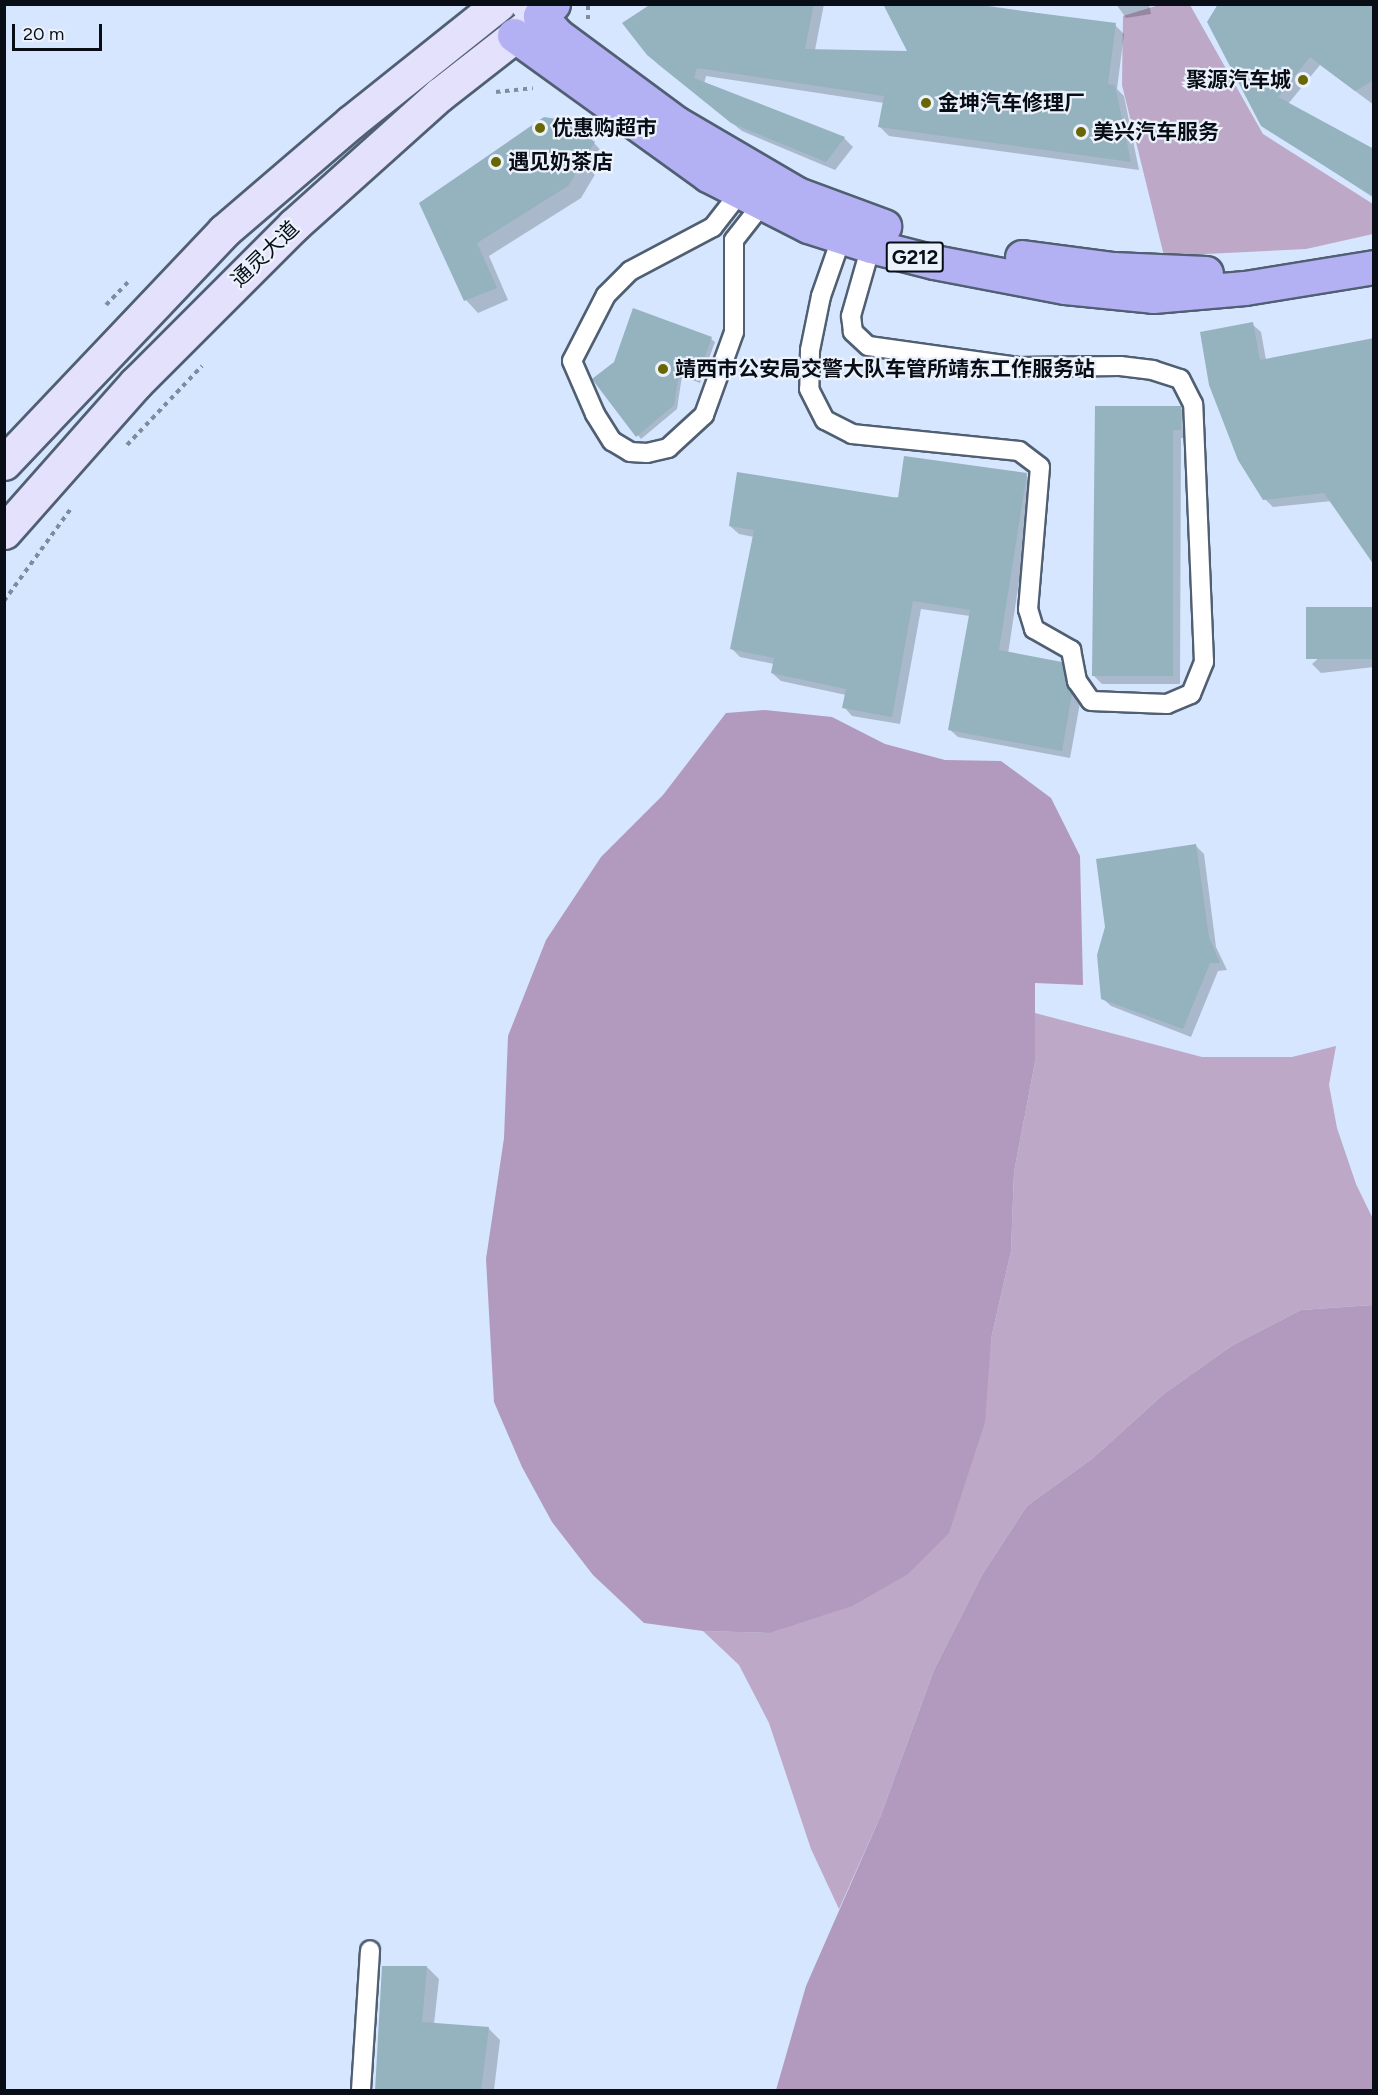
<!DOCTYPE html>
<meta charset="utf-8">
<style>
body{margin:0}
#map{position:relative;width:1378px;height:2095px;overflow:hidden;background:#d5e6fe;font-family:Figtree,"Noto Sans SC",sans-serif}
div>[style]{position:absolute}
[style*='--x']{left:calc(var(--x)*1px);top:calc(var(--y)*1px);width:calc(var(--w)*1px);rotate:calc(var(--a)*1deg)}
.green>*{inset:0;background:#bda8c7}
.forest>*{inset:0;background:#b299be}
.shadow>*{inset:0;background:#0003}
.building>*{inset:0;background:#95b2bf;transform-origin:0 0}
.path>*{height:4px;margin-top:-2px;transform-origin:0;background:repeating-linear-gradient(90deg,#808c9d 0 4.5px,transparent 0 9px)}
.roads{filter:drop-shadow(2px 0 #505f72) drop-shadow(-2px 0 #505f72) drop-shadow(0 2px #505f72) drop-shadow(0 -2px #505f72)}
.service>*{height:18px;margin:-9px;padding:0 9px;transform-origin:9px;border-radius:9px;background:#fff}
.secondary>*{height:33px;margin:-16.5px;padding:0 16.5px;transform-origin:16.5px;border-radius:16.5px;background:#e3e1fb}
.trunk>*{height:33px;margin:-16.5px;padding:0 16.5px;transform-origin:16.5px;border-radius:16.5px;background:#b4b0f4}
.dots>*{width:16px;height:16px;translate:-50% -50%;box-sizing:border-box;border:3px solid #ebf2fc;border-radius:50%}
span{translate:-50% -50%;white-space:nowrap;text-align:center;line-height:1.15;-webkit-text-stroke:4.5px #ebf2fc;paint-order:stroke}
.shield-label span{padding:2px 4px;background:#ebf2fc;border:2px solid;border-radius:4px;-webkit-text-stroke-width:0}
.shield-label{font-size:20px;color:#090e16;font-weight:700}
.poi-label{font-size:21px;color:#090e16;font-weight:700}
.right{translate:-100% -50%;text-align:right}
.left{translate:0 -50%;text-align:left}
.street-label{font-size:21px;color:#090e16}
.frame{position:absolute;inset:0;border:6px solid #090e16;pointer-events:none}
.scale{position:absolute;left:12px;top:24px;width:90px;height:27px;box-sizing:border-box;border:3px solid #090e16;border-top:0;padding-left:8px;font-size:18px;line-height:21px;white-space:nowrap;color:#090e16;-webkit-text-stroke:4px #ebf2fc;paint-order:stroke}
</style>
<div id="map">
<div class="green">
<div style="clip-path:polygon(1159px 5px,1190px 5px,1263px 134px,1373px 204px,1373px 234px,1306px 249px,1164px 256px,1122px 85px,1123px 16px)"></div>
<div style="clip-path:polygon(1035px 1013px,1202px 1057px,1292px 1057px,1336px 1046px,1329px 1085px,1337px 1128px,1356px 1184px,1373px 1219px,1373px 1305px,1301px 1310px,1233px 1345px,1165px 1393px,1093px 1458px,1027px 1506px,982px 1575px,934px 1670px,881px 1815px,839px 1909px,811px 1849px,769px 1723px,739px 1665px,703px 1631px,769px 1633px,991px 1339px,1011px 1251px,1014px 1172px,1035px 1062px)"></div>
</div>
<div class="forest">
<div style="clip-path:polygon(765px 710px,832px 717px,885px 744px,945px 760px,1001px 761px,1051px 798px,1080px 856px,1083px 985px,1035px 983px,1035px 1062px,1014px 1172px,1011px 1251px,991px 1339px,985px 1422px,949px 1533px,908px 1574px,852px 1606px,769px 1633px,703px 1631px,644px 1623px,593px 1575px,552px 1522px,522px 1467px,494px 1402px,486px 1259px,504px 1138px,508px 1036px,546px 940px,601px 857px,663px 795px,726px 713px)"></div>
<div style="clip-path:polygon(1373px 1305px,1373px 2090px,776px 2090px,806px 1986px,881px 1815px,934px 1670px,982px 1575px,1027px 1506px,1093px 1458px,1165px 1393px,1233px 1345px,1301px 1310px)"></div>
</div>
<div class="shadow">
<div style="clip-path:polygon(654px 4px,824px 4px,815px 50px,909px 52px,884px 4px,976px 4px,1115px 25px,1124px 34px,1117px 89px,1124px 96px,1139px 170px,889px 136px,880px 127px,884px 103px,706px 76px,704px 84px,844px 138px,853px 147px,835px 170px,742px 131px,659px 65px,649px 55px)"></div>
<div style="clip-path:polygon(1116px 4px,1149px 4px,1151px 14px,1126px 18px)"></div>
<div style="clip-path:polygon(1220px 4px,1374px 4px,1374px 105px,1320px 65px,1288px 104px,1374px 150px,1374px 198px,1262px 125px)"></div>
<div style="clip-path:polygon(594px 143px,606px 156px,581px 198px,489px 256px,508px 300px,478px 313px,466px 300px,421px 204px)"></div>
<div style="clip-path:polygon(1252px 324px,1261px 332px,1266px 360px,1332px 501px,1273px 507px,1265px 499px)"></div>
<div style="clip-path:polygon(711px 339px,715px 342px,700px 383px,682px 376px,677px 409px,641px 439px,594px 380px)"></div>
<div style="clip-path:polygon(1180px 407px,1188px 416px,1188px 438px,1181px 438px,1180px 684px,1102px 684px,1094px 676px)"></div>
<div style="clip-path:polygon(1026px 475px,1034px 483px,1008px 654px,1061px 663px,1070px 672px,1080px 703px,1070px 758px,958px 737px,949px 729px,970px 616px,921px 609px,900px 724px,852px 716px,844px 707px,846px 695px,781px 681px,772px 673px,774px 664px,740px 657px,732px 649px,754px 537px,739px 534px,730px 526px)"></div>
<div style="clip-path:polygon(1374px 609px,1374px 667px,1321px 673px,1312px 664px)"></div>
<div style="clip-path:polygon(1196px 846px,1204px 854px,1216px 947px,1227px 970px,1218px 971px,1191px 1037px,1111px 1006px,1102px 998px)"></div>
<div style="clip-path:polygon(427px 1967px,439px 1979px,434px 2024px,488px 2028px,500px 2040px,494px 2090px,375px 2090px)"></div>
</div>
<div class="building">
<div style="clip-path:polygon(651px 4px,814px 4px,805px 49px,907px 51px,883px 4px,966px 4px,1116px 23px,1108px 84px,1115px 85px,1131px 162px,878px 127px,884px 96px,697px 68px,694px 78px,845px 137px,826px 162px,731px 123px,647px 55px,622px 23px)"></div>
<div style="clip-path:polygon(1218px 4px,1374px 4px,1374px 80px,1355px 91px,1310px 57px,1278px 97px,1374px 149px,1374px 197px,1261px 126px,1207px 22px)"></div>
<div style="clip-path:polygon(544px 117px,563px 120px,595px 142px,568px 186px,477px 243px,497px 288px,464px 301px,419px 203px)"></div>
<div style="clip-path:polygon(633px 308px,712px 337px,696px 380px,679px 374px,674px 405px,636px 437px,592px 379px,614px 362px)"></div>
<div style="clip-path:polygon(1253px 322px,1260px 360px,1374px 338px,1374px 565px,1324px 493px,1263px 500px,1238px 460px,1209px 385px,1200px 332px)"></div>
<div style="clip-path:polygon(1095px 406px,1181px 406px,1181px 430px,1173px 430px,1173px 676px,1092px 676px)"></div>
<div style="clip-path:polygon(904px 456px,1027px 473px,999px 650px,1062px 662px,1072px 694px,1062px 751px,948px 730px,970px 610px,913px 601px,892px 717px,842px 708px,846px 689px,771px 673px,774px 658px,730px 649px,754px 530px,729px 526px,737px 472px,898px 498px)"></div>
<div style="left:1374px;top:607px;width:52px;height:68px;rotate:90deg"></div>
<div style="clip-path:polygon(1196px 844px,1209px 937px,1220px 963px,1210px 963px,1183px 1029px,1101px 999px,1097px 955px,1105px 927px,1096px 859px)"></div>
<div style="clip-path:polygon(382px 1966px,427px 1966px,422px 2022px,489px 2027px,481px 2091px,375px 2091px)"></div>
</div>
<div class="path">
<div style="--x:588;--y:19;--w:15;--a:-90"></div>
<div style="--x:496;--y:92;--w:37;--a:-6"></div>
<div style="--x:106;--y:305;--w:32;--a:-46"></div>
<div style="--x:127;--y:445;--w:109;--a:-46.5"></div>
<div style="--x:4;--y:601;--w:116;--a:-54.1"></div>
</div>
<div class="roads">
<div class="service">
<div style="--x:741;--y:191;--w:46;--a:127.9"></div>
<div style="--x:713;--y:227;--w:94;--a:152.1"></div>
<div style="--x:630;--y:271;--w:34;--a:135"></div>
<div style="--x:606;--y:295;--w:74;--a:117.3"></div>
<div style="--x:572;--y:361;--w:58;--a:66.5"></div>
<div style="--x:595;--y:414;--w:32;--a:58"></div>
<div style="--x:612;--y:441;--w:21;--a:31"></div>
<div style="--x:630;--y:452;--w:17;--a:3"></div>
<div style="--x:647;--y:453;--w:22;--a:-13"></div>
<div style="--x:668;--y:448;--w:49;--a:-42.5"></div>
<div style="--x:704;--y:415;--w:88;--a:-70.1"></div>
<div style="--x:734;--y:332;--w:92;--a:-90"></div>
<div style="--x:734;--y:240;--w:47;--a:-51.9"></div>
<div style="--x:842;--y:236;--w:64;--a:109.3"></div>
<div style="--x:821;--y:296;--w:55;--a:101.5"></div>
<div style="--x:810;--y:350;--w:39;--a:91"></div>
<div style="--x:809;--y:389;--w:35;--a:63"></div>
<div style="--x:825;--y:420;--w:30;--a:27"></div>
<div style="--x:852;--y:434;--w:168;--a:5.8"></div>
<div style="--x:1019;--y:451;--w:26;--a:37"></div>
<div style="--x:1040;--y:467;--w:143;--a:94.8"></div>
<div style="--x:1028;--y:609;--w:21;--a:73"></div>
<div style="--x:1034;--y:629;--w:43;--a:29.6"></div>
<div style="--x:1071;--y:650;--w:32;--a:79"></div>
<div style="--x:1077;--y:681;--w:24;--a:55"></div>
<div style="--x:1091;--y:701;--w:76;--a:2.3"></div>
<div style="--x:1167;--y:704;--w:26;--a:-23"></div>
<div style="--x:1191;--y:694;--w:35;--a:-68"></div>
<div style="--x:1204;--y:662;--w:258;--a:-92.4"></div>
<div style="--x:1193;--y:404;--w:28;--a:-117"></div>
<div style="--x:1180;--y:379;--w:28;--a:-162"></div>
<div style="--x:1153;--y:370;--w:33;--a:-173"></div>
<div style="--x:1120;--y:366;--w:102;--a:179.4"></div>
<div style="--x:1018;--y:367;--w:151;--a:-172"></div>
<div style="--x:868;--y:346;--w:21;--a:-137"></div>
<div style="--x:853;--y:332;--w:16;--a:-97"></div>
<div style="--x:851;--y:316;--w:73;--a:-74.1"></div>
<div style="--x:361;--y:2090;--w:140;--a:-86.3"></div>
</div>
<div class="secondary">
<div style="--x:4;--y:463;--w:320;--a:-46.5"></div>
<div style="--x:224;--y:231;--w:167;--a:-40.6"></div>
<div style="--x:351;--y:122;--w:189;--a:-38.6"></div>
<div style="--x:4;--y:532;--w:199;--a:-48.5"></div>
<div style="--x:136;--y:383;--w:223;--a:-45"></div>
<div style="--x:294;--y:225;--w:195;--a:-41.9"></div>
<div style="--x:439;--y:95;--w:128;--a:-38"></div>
<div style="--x:540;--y:16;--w:18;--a:-137"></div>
</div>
<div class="trunk">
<div style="--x:553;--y:4;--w:18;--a:137"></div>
<div style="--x:540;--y:16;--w:25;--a:48"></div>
<div style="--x:557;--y:35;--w:148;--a:36.5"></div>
<div style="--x:676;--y:123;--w:140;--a:30.4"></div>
<div style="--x:797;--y:194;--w:93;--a:20.2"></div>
<div style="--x:514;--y:35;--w:239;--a:35.8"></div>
<div style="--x:708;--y:175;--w:112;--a:27"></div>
<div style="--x:808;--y:226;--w:66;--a:17.6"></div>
<div style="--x:871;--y:246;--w:65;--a:14.3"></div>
<div style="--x:934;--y:262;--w:133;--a:10.8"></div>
<div style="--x:1065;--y:287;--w:88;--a:5.8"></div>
<div style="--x:1153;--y:296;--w:92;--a:-5"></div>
<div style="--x:1245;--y:288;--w:131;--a:-9.2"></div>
<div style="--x:1022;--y:257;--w:92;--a:7.5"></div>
<div style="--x:1113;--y:269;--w:93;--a:2.5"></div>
</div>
</div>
<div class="dots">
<div style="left:1303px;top:80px;background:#696701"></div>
<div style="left:926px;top:103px;background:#696701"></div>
<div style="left:540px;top:128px;background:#696701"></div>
<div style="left:1081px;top:132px;background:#696701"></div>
<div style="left:496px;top:162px;background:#696701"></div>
<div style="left:663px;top:369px;background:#696701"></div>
</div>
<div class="shield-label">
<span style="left:915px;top:257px">G212</span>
</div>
<div class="poi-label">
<span class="right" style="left:1291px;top:80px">聚源汽车城</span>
<span class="left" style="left:938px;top:103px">金坤汽车修理厂</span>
<span class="left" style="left:552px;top:128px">优惠购超市</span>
<span class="left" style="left:1093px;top:132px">美兴汽车服务</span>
<span class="left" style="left:508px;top:162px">遇见奶茶店</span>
<span class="left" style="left:675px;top:369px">靖西市公安局交警大队车管所靖东工作服务站</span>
</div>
<div class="street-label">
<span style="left:265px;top:254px;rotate:-44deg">通灵大道</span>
</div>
<div class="frame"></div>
<div class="scale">20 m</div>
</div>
